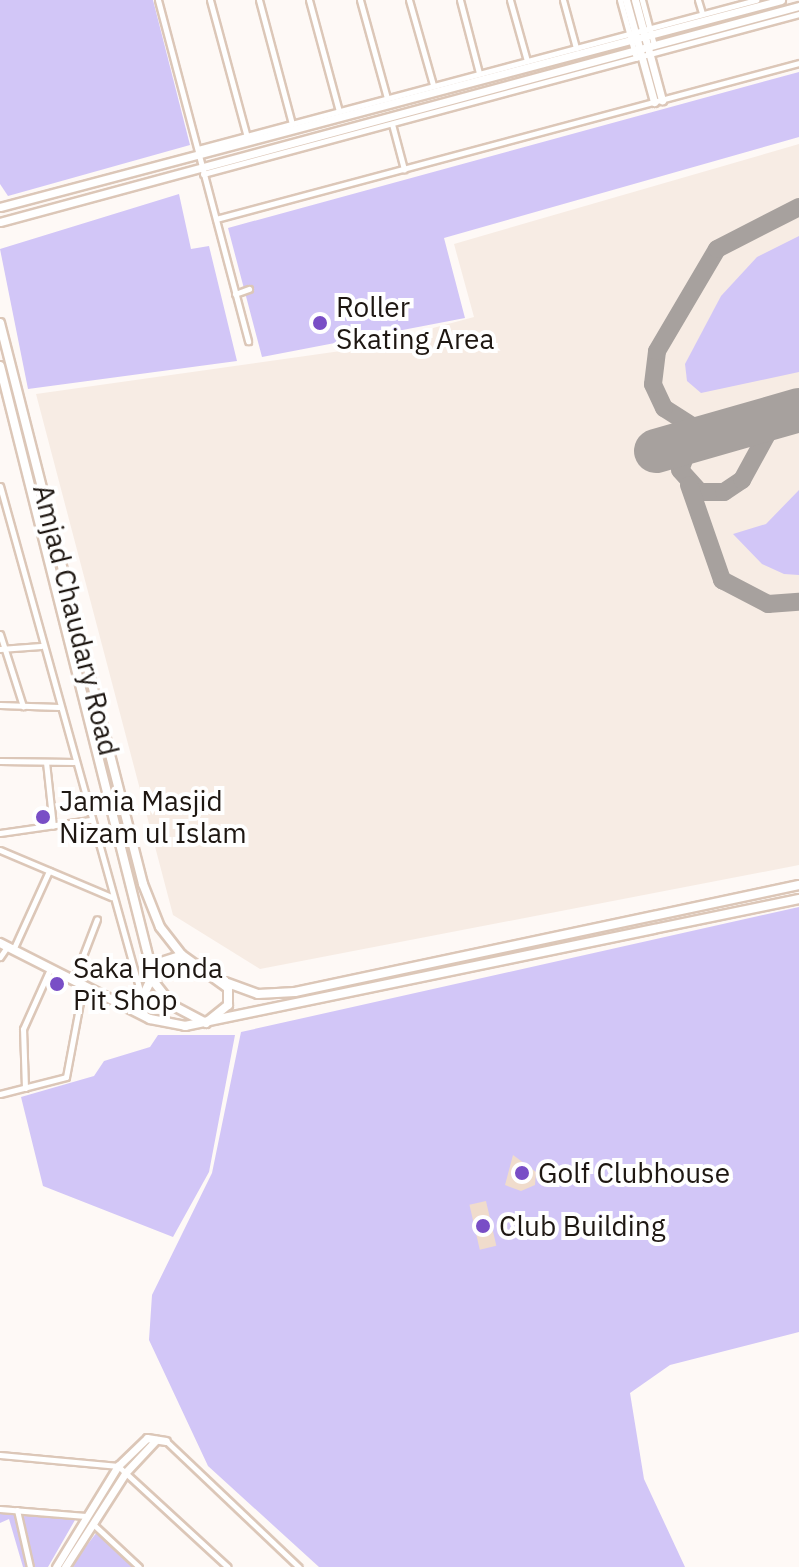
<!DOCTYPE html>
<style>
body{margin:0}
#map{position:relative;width:799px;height:1567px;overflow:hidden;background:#fef9f6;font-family:"IBM Plex Sans",sans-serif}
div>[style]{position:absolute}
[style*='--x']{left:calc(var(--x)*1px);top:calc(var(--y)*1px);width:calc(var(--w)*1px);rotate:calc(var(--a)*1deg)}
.built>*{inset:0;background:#f7ece4}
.green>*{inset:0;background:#d2c6f7}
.taxiway>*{height:18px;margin:-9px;padding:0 9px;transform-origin:9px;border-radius:9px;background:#a7a19e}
.runway>*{height:44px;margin:-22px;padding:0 22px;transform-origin:22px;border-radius:22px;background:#a7a19e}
.building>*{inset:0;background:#f0dccc;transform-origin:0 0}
.roads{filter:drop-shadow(2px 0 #dcc7b8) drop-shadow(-2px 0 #dcc7b8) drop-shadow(0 2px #dcc7b8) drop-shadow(0 -2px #dcc7b8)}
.minor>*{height:5px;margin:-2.5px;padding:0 2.5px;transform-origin:2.5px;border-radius:2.5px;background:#fff}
.tertiary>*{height:7px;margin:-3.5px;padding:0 3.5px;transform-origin:3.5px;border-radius:3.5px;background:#fff}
.secondary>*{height:8px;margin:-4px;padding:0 4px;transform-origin:4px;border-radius:4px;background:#fff}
.dots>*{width:22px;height:22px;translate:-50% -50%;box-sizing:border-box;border:4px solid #fff;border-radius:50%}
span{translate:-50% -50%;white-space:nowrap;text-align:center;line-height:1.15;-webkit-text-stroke:8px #fff;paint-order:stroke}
.poi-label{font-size:28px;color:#1e1712}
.left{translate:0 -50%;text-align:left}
.street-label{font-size:28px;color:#1e1712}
</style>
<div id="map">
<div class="built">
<div style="clip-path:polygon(799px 144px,799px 865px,260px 969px,173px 915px,36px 394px,355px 349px,474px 317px,454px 244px)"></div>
</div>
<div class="green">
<div style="clip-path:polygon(0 0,153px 0,190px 145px,8px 196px,0 184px)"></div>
<div style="clip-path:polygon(799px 72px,799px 137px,444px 238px,465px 318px,262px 357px,228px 228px)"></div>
<div style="clip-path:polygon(179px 194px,191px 249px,209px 246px,237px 361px,28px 389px,0 249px)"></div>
<div style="clip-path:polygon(799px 236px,799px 372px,701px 393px,687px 381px,685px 364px,721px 296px,757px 257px)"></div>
<div style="clip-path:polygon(799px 490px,799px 575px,784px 574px,762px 564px,733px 534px,766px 524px)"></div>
<div style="clip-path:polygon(799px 907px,799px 1332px,670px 1365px,630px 1393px,644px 1479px,685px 1567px,319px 1567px,208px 1466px,149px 1340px,152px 1295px,212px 1173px,241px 1032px)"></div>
<div style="clip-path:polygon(158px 1035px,235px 1035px,209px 1172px,173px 1237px,43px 1186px,21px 1097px,94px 1076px,104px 1061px,150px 1047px)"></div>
<div style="clip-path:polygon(0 1512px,19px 1514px,75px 1520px,48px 1567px,23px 1567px,9px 1519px,0 1523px)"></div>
<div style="clip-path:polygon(97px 1532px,133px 1567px,70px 1567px)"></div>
</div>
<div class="taxiway">
<div style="--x:708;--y:436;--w:52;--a:-147.5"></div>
<div style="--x:664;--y:408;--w:26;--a:-115"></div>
<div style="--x:653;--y:384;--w:33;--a:-83"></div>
<div style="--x:657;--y:351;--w:118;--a:-59.5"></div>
<div style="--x:717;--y:249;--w:92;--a:-27.1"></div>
<div style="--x:708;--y:436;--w:26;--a:143"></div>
<div style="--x:687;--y:452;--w:19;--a:111"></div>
<div style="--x:680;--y:470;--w:30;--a:48"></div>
<div style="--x:700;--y:492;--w:24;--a:0"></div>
<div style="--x:724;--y:492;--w:22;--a:-34"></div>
<div style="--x:742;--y:480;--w:73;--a:-61.3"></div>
<div style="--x:689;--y:485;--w:101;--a:70.8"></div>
<div style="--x:722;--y:580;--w:52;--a:27.6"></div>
<div style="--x:768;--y:604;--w:31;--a:-4"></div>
</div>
<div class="runway">
<div style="--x:656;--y:451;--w:149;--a:-16"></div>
</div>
<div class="building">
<div style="clip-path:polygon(513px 1155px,536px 1172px,535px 1185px,521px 1191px,505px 1185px)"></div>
<div style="left:486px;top:1201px;width:46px;height:17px;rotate:77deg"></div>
</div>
<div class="roads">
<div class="minor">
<div style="--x:158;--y:0;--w:353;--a:75.2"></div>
<div style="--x:210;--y:0;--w:142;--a:74.9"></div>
<div style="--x:259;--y:0;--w:128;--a:75.1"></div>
<div style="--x:309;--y:0;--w:115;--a:74.9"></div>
<div style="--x:360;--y:0;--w:102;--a:74.6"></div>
<div style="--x:409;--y:0;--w:88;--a:74.2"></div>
<div style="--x:460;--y:0;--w:75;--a:75.4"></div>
<div style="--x:510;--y:0;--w:63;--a:74.4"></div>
<div style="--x:563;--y:0;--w:50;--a:74.8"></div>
<div style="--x:620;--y:0;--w:60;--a:74.6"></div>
<div style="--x:642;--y:0;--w:47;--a:75.1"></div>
<div style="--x:698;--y:0;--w:14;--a:73"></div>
<div style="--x:392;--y:124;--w:47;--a:75.1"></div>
<div style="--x:198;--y:149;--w:578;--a:-14.95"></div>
<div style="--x:203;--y:174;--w:617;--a:-15.03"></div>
<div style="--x:216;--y:219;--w:604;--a:-14.98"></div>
<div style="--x:235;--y:294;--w:15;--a:-20"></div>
<div style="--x:0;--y:486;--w:531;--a:74.5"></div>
<div style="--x:0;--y:634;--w:76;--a:72.3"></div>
<div style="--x:0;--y:649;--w:41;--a:-4.2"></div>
<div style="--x:0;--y:705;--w:59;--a:1.9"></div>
<div style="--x:0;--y:761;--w:74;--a:0.8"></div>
<div style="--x:46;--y:762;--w:64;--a:83.8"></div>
<div style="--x:0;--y:833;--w:91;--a:-8.2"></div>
<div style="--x:0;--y:850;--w:121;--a:22.9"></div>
<div style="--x:13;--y:950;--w:87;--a:-65.5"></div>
<div style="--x:0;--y:957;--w:12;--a:-55"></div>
<div style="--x:74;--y:979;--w:64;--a:-69"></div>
<div style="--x:25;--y:1088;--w:59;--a:-91.9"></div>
<div style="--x:23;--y:1029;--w:66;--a:-65.8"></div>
<div style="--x:0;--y:1094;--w:68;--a:-14.4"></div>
<div style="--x:66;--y:1077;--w:93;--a:-79.4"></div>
<div style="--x:166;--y:1441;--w:183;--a:43.5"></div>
<div style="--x:0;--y:1455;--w:119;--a:5.3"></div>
<div style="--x:118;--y:1466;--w:149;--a:42.6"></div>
<div style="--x:0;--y:1509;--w:86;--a:4.7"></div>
<div style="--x:17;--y:1510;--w:58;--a:77.2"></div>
<div style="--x:93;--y:1524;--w:63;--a:43.1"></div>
</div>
<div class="tertiary">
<div style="--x:626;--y:0;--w:106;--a:74.6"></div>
<div style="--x:635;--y:0;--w:104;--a:74.9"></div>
<div style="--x:0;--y:207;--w:808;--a:-14.84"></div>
<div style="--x:0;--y:222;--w:828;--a:-15.13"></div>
<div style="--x:56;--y:1567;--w:119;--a:-58.5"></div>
<div style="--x:118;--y:1466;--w:40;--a:-44"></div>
<div style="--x:147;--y:1438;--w:19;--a:9"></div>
<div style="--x:65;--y:1567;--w:113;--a:-57.3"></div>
<div style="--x:126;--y:1472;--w:44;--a:-46.8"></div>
</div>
<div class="secondary">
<div style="--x:0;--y:323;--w:579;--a:75.7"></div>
<div style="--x:143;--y:884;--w:46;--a:68.4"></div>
<div style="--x:160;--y:927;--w:36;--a:52"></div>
<div style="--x:0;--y:366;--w:628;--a:75.9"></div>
<div style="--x:153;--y:975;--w:26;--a:115"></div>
<div style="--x:142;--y:999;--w:18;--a:158"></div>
<div style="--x:0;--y:943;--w:168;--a:26.9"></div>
<div style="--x:150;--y:1019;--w:36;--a:11"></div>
<div style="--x:185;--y:1026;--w:627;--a:-11.69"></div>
<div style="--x:182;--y:955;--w:57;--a:35.7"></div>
<div style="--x:228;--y:988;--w:17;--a:90"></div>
<div style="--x:228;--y:1005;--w:28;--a:141"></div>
<div style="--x:206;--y:1023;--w:38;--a:-152"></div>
<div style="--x:172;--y:1005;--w:28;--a:-128"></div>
<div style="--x:155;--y:983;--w:22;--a:-74"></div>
<div style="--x:161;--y:962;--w:22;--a:-18"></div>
<div style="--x:225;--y:982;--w:35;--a:20"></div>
<div style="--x:258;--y:994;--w:37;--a:-3"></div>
<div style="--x:295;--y:992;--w:515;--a:-11.99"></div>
</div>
</div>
<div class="dots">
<div style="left:320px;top:323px;background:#794ec6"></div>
<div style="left:43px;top:817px;background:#794ec6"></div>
<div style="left:57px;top:984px;background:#794ec6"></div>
<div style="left:522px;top:1173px;background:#794ec6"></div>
<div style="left:483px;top:1226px;background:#794ec6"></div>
</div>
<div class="poi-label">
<span class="left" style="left:336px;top:323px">Roller<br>Skating Area</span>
<span class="left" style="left:59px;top:817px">Jamia Masjid<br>Nizam ul Islam</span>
<span class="left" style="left:73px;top:984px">Saka Honda<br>Pit Shop</span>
<span class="left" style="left:538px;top:1173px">Golf Clubhouse</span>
<span class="left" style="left:499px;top:1226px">Club Building</span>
</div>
<div class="street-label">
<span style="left:76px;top:620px;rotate:76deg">Amjad Chaudary Road</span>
</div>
</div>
